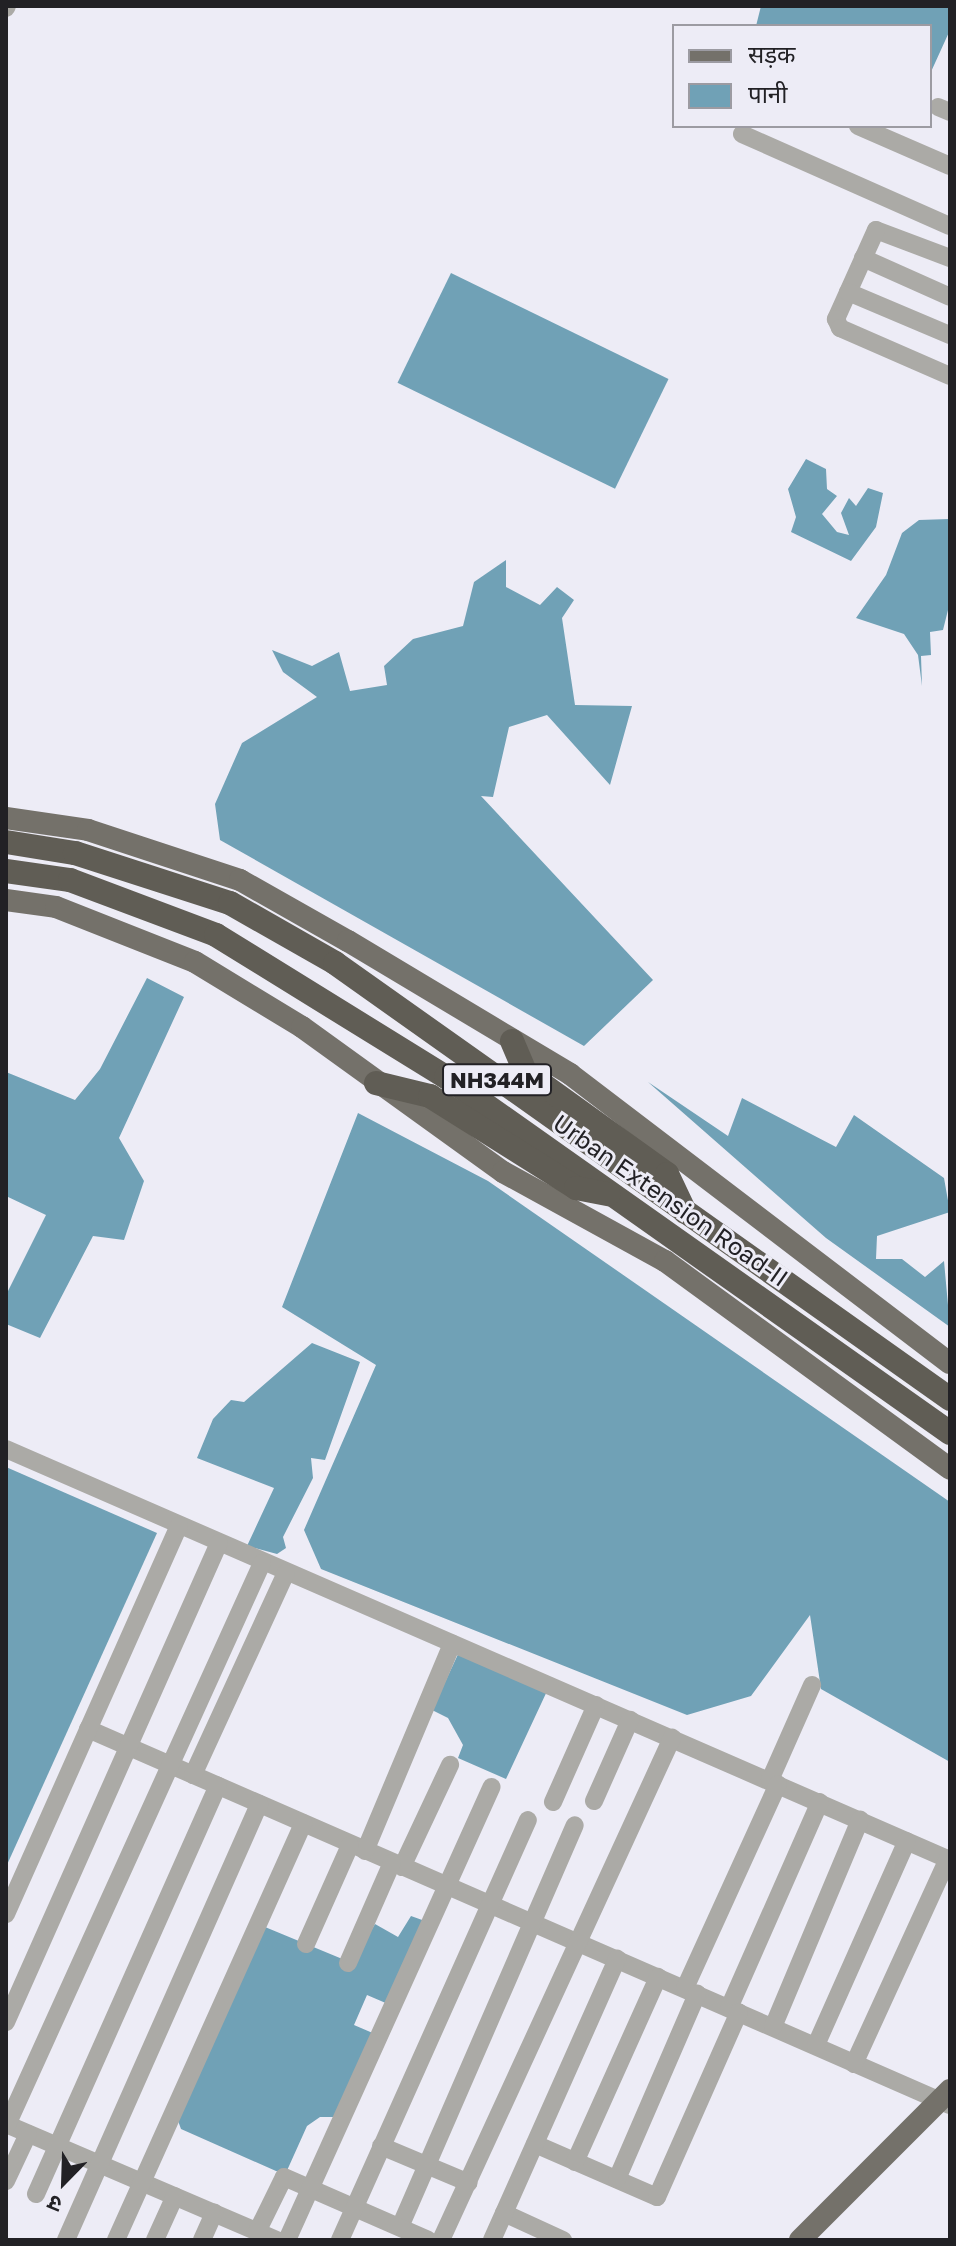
<!DOCTYPE html>
<meta charset="utf-8">
<style>
body{margin:0}
#map{position:relative;width:956px;height:2246px;overflow:hidden;background:#edecf6;font-family:"Golos Text","Noto Sans Devanagari",sans-serif}
div>[style]{position:absolute}
[style*='--x']{left:calc(var(--x)*1px);top:calc(var(--y)*1px);width:calc(var(--w)*1px);rotate:calc(var(--a)*1deg)}
.water>*{inset:0;background:#70a1b6;transform-origin:0 0}
.minor>*{height:18px;margin:-9px;padding:0 9px;transform-origin:9px;border-radius:9px;background:#abaaa6}
.major>*{height:22px;margin:-11px;padding:0 11px;transform-origin:11px;border-radius:11px;background:#74716a}
.highway>*{height:24px;margin:-12px;padding:0 12px;transform-origin:12px;border-radius:12px;background:#605d55}
span{translate:-50% -50%;white-space:nowrap;text-align:center;line-height:1.15;-webkit-text-stroke:6px #edecf6;paint-order:stroke}
.shield-label span{padding:2px 6px;background:#edecf6;border:2px solid;border-radius:6px;-webkit-text-stroke-width:0}
.shield-label{font-size:22px;color:#222125;font-weight:700}
.street-label{font-size:24px;color:#222125}
.frame{position:absolute;inset:0;border:8px solid #222125;pointer-events:none}
.legend{position:absolute;left:672px;top:24px;width:260px;height:104px;box-sizing:border-box;background:#edecf6;border:2px solid #9c9ba2;margin:0;padding:10px 14px;list-style:none;font-size:24px;color:#222125}
.legend li{display:flex;align-items:center;gap:16px;height:40px}
.legend b{width:40px;border:2px solid #9c9ba2}
.north{position:absolute;left:24px;top:2142px;width:80px;height:80px;-webkit-text-stroke:6px #edecf6;paint-order:stroke;rotate:203deg;font-size:22px;font-weight:700;line-height:32px;text-align:center;color:#222125}
.north::after{content:'';display:block;margin:auto;width:28px;height:36px;background:#222125;clip-path:polygon(50% 0,100% 100%,50% 72%,0 100%)}
</style>
<div id="map">
<div class="water">
<div style="clip-path:polygon(761px 6px,950px 6px,950px 30px,930px 74px,930px 26px,756px 26px)"></div>
<div style="left:451px;top:273px;width:242px;height:122px;rotate:26deg"></div>
<div style="clip-path:polygon(806px 459px,826px 469px,827px 489px,837px 496px,822px 514px,837px 532px,849px 535px,841px 513px,849px 498px,856px 506px,868px 488px,883px 493px,876px 527px,851px 561px,791px 532px,796px 517px,788px 489px)"></div>
<div style="clip-path:polygon(949px 519px,950px 602px,943px 630px,930px 632px,931px 655px,921px 656px,922px 686px,918px 655px,904px 634px,856px 618px,886px 575px,902px 533px,919px 520px)"></div>
<div style="clip-path:polygon(506px 560px,506px 587px,540px 605px,557px 587px,574px 600px,562px 618px,575px 705px,632px 706px,610px 785px,547px 715px,509px 727px,493px 797px,481px 796px,653px 980px,584px 1046px,220px 840px,215px 804px,242px 743px,317px 697px,283px 672px,272px 650px,312px 666px,339px 652px,350px 691px,387px 685px,384px 666px,413px 639px,463px 626px,474px 582px)"></div>
<div style="clip-path:polygon(147px 978px,184px 997px,119px 1138px,144px 1181px,124px 1240px,93px 1236px,40px 1338px,6px 1324px,6px 1295px,46px 1215px,6px 1196px,6px 1072px,75px 1100px,100px 1069px)"></div>
<div style="clip-path:polygon(648px 1082px,728px 1136px,742px 1098px,836px 1147px,854px 1115px,944px 1178px,950px 1212px,877px 1236px,876px 1259px,902px 1259px,925px 1277px,944px 1261px,950px 1327px,826px 1238px)"></div>
<div style="clip-path:polygon(358px 1113px,488px 1181px,950px 1502px,950px 1762px,821px 1689px,810px 1615px,751px 1696px,687px 1715px,321px 1569px,304px 1530px,376px 1365px,282px 1307px)"></div>
<div style="clip-path:polygon(312px 1343px,360px 1362px,325px 1460px,311px 1458px,313px 1478px,283px 1537px,286px 1548px,277px 1554px,247px 1546px,274px 1488px,197px 1458px,213px 1419px,231px 1400px,244px 1402px)"></div>
<div style="clip-path:polygon(6px 1467px,157px 1533px,6px 1867px)"></div>
<div style="clip-path:polygon(460px 1650px,548px 1689px,506px 1779px,458px 1758px,463px 1745px,448px 1718px,432px 1710px)"></div>
<div style="clip-path:polygon(411px 1916px,425px 1921px,388px 2004px,367px 1995px,354px 2025px,375px 2034px,338px 2117px,320px 2117px,307px 2126px,285px 2175px,181px 2129px,177px 2118px,265px 1927px,352px 1963px,375px 1924px,398px 1937px)"></div>
</div>
<div class="minor">
<div style="--x:6;--y:8;--w:2;--a:-63"></div>
<div style="--x:938;--y:107;--w:13;--a:23"></div>
<div style="--x:858;--y:126;--w:100;--a:23.5"></div>
<div style="--x:742;--y:134;--w:227;--a:23.9"></div>
<div style="--x:863;--y:258;--w:95;--a:24.1"></div>
<div style="--x:950;--y:258;--w:79;--a:-159.3"></div>
<div style="--x:876;--y:230;--w:98;--a:114.2"></div>
<div style="--x:836;--y:319;--w:10;--a:66"></div>
<div style="--x:840;--y:328;--w:120;--a:23.6"></div>
<div style="--x:848;--y:292;--w:111;--a:22.9"></div>
<div style="--x:6;--y:1449;--w:1030;--a:23.53"></div>
<div style="--x:88;--y:1729;--w:940;--a:23.57"></div>
<div style="--x:193;--y:1775;--w:222;--a:-65.3"></div>
<div style="--x:770;--y:1780;--w:104;--a:-66.1"></div>
<div style="--x:594;--y:1801;--w:89;--a:-66"></div>
<div style="--x:553;--y:1802;--w:106;--a:-66.1"></div>
<div style="--x:365;--y:1851;--w:225;--a:-67.2"></div>
<div style="--x:402;--y:1867;--w:113;--a:-64.8"></div>
<div style="--x:6;--y:1914;--w:425;--a:-66"></div>
<div style="--x:306;--y:1944;--w:108;--a:-66"></div>
<div style="--x:348;--y:1963;--w:109;--a:-66.3"></div>
<div style="--x:685;--y:1988;--w:224;--a:-65.5"></div>
<div style="--x:729;--y:2008;--w:225;--a:-66.2"></div>
<div style="--x:6;--y:2022;--w:524;--a:-66.03"></div>
<div style="--x:773;--y:2027;--w:225;--a:-67.2"></div>
<div style="--x:816;--y:2045;--w:223;--a:-66"></div>
<div style="--x:854;--y:2064;--w:226;--a:-65.4"></div>
<div style="--x:6;--y:2124;--w:295;--a:23.2"></div>
<div style="--x:7;--y:2125;--w:617;--a:-65.59"></div>
<div style="--x:535;--y:2144;--w:133;--a:23.5"></div>
<div style="--x:657;--y:2197;--w:202;--a:-66.1"></div>
<div style="--x:381;--y:2146;--w:95;--a:22.8"></div>
<div style="--x:575;--y:2162;--w:203;--a:-65.8"></div>
<div style="--x:617;--y:2179;--w:202;--a:-66.6"></div>
<div style="--x:6;--y:2181;--w:52;--a:-64.9"></div>
<div style="--x:36;--y:2194;--w:447;--a:-66"></div>
<div style="--x:504;--y:2213;--w:65;--a:24.6"></div>
<div style="--x:400;--y:2227;--w:438;--a:-66.5"></div>
<div style="--x:257;--y:2232;--w:61;--a:-63.9"></div>
<div style="--x:284;--y:2177;--w:157;--a:23.6"></div>
<div style="--x:66;--y:2240;--w:477;--a:-66.1"></div>
<div style="--x:116;--y:2240;--w:457;--a:-65.8"></div>
<div style="--x:155;--y:2240;--w:48;--a:-65.6"></div>
<div style="--x:202;--y:2240;--w:30;--a:-66"></div>
<div style="--x:287;--y:2240;--w:497;--a:-65.7"></div>
<div style="--x:340;--y:2240;--w:460;--a:-65.9"></div>
<div style="--x:441;--y:2240;--w:553;--a:-65.29"></div>
<div style="--x:492;--y:2240;--w:308;--a:-66"></div>
</div>
<div class="major">
<div style="--x:6;--y:818;--w:83;--a:8.3"></div>
<div style="--x:88;--y:830;--w:160;--a:18.2"></div>
<div style="--x:240;--y:880;--w:124;--a:29.5"></div>
<div style="--x:348;--y:941;--w:259;--a:30.9"></div>
<div style="--x:570;--y:1074;--w:477;--a:37.3"></div>
<div style="--x:6;--y:900;--w:50;--a:8"></div>
<div style="--x:56;--y:907;--w:149;--a:21.6"></div>
<div style="--x:195;--y:962;--w:125;--a:31.3"></div>
<div style="--x:302;--y:1027;--w:248;--a:35.8"></div>
<div style="--x:503;--y:1172;--w:185;--a:28.8"></div>
<div style="--x:665;--y:1261;--w:353;--a:36.1"></div>
<div style="--x:800;--y:2240;--w:212;--a:-45"></div>
</div>
<div class="highway">
<div style="--x:6;--y:842;--w:70;--a:9.1"></div>
<div style="--x:75;--y:853;--w:163;--a:17.9"></div>
<div style="--x:230;--y:903;--w:121;--a:29.7"></div>
<div style="--x:335;--y:963;--w:754;--a:35.33"></div>
<div style="--x:6;--y:871;--w:65;--a:8"></div>
<div style="--x:70;--y:880;--w:156;--a:20.6"></div>
<div style="--x:216;--y:935;--w:270;--a:31.7"></div>
<div style="--x:446;--y:1077;--w:617;--a:35.24"></div>
<div style="--x:512;--y:1041;--w:34;--a:67"></div>
<div style="--x:525;--y:1072;--w:175;--a:35.7"></div>
<div style="--x:667;--y:1174;--w:42;--a:64.7"></div>
<div style="--x:376;--y:1083;--w:56;--a:13.5"></div>
<div style="--x:430;--y:1096;--w:173;--a:32.2"></div>
<div style="--x:576;--y:1188;--w:33;--a:11"></div>
</div>
<div class="shield-label">
<span style="left:497px;top:1080px">NH344M</span>
</div>
<div class="street-label">
<span style="left:671px;top:1200px;rotate:35deg">Urban Extension Road-II</span>
</div>
<div class="frame"></div>
<ul class="legend">
<li><b style="height:10px;background:#74716a"></b>सड़क</li>
<li><b style="height:22px;background:#70a1b6"></b>पानी</li>
</ul>
<div class="north">उ</div>
</div>
